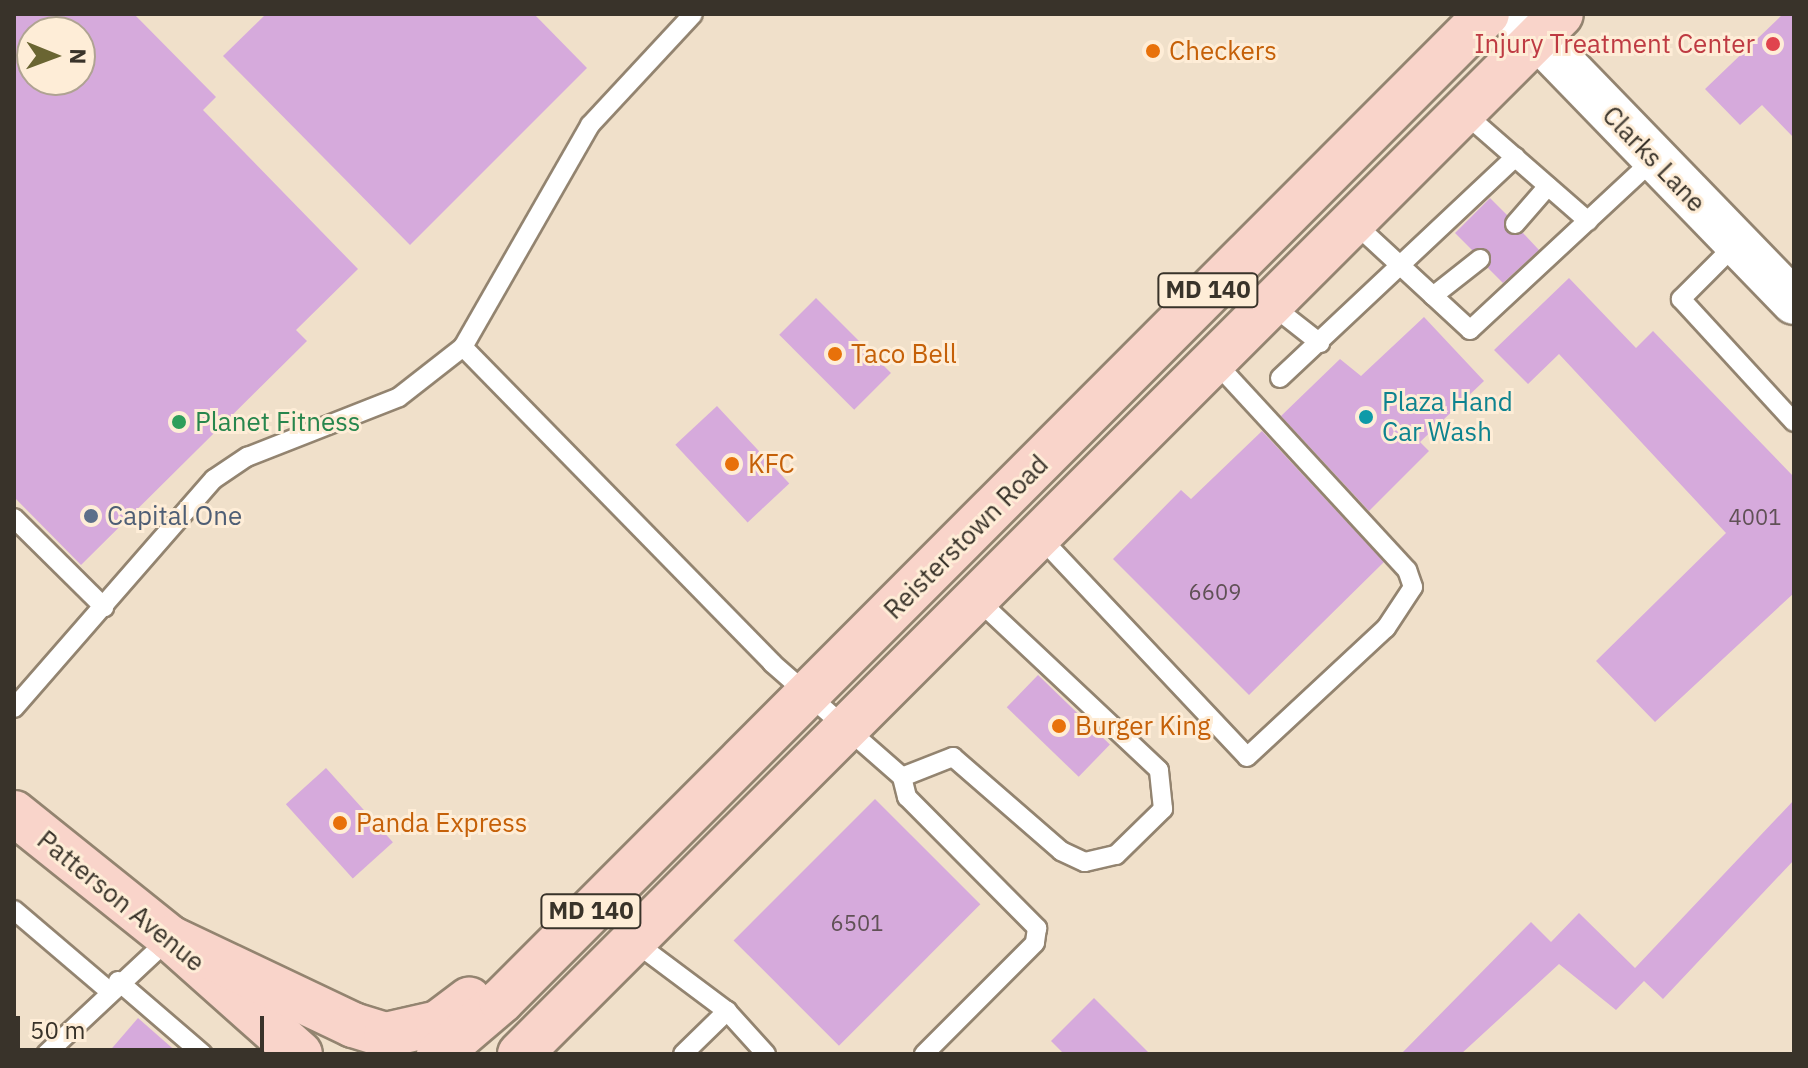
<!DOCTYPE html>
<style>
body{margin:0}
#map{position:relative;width:1808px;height:1068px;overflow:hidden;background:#f0e0ca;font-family:"IBM Plex Sans",sans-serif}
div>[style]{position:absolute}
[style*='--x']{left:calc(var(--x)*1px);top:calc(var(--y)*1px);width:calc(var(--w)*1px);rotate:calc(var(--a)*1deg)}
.building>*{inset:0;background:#d6aadc;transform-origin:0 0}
.roads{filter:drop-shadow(2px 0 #938470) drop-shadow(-2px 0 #938470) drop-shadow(0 2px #938470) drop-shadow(0 -2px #938470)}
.service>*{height:18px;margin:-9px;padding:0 9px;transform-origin:9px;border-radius:9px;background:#fff}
.tertiary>*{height:44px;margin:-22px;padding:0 22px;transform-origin:22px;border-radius:22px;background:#fff}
.primary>*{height:44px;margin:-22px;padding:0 22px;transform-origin:22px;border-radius:22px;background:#f9d4ca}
.dots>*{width:22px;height:22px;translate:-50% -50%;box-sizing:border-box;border:4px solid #feedd7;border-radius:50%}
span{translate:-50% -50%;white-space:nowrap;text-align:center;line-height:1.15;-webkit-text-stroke:6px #feedd7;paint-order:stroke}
.number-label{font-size:22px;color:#605156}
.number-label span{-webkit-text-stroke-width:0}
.shield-label span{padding:2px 6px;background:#feedd7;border:2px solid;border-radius:6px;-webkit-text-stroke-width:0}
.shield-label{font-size:24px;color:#39332a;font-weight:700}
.health-label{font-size:26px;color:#be3a42}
.right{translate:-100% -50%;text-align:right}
.food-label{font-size:26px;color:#c56008}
.left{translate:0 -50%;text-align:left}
.street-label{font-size:26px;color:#39332a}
.culture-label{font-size:26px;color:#0d838f}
.leisure-label{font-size:26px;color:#27864d}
.service-label{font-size:26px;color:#4e5e75}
.frame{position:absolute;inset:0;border:16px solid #39332a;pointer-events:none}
.north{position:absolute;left:16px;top:16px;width:80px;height:80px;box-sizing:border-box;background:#feedd7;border:2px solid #afa392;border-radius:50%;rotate:91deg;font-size:22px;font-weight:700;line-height:32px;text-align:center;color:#39332a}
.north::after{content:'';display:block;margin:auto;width:28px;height:36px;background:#6a6532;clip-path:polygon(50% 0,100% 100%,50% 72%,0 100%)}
.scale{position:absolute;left:16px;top:1016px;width:248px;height:36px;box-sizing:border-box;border:4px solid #39332a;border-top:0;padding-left:10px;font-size:24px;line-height:28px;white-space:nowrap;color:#39332a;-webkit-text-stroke:6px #feedd7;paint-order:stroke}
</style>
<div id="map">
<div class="building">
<div style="clip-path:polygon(evenodd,14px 14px,134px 14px,216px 97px,203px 110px,358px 269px,296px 330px,307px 341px,81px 565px,14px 497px,14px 14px,32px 32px,80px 32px,80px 80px,32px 80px,32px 32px)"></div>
<div style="clip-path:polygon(266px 14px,534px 14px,587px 68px,410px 245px,223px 56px)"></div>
<div style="clip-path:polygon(1783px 14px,1794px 14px,1794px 138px,1762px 105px,1740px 125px,1705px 89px)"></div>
<div style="clip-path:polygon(1490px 198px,1507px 215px,1507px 232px,1523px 233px,1539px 250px,1503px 283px,1488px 268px,1489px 251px,1472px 250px,1455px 233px)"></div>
<div style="clip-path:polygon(1569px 278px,1636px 348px,1653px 331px,1794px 477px,1794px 593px,1655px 722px,1596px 661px,1726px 533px,1559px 354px,1528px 384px,1494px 350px)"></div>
<div style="left:816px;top:298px;width:106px;height:52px;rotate:45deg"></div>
<div style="clip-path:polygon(1424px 317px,1484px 381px,1420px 442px,1429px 451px,1369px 511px,1281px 416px,1340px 359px,1361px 376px)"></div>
<div style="left:717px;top:406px;width:106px;height:57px;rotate:47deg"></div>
<div style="clip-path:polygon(1262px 431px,1384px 562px,1249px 695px,1113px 559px,1181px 490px,1191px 499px)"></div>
<div style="left:1038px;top:675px;width:100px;height:45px;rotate:44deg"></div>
<div style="left:326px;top:768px;width:100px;height:54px;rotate:48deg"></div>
<div style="left:875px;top:799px;width:149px;height:200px;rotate:45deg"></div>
<div style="clip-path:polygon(1794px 800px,1794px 860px,1663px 999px,1644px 981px,1616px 1010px,1559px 964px,1461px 1054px,1401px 1054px,1531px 922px,1551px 942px,1579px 913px,1635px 968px)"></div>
<div style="clip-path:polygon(1094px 998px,1150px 1054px,1064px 1054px,1051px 1041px)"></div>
<div style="clip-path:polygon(138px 1018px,179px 1054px,107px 1054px)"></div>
</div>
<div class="roads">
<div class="service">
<div style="--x:1463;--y:112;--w:166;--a:41.1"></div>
<div style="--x:1351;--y:220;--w:162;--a:42.7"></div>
<div style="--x:1470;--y:330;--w:251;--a:-42.9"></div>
<div style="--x:1515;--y:224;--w:50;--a:-49"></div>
<div style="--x:1736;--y:244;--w:78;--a:135"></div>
<div style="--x:1681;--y:299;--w:167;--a:47.4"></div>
<div style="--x:1433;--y:296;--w:60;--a:-38.2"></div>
<div style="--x:1269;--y:303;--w:65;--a:38.1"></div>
<div style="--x:463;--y:347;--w:442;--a:45.6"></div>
<div style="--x:772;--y:663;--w:173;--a:41.2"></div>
<div style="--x:902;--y:777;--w:21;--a:76"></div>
<div style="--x:907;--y:797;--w:185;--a:45.2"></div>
<div style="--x:1037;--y:928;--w:15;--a:98"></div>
<div style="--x:1035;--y:943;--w:157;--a:135"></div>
<div style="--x:1280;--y:378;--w:323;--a:-43.2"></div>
<div style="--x:14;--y:518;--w:127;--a:44.7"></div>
<div style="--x:1039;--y:536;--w:303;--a:46.7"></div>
<div style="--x:1247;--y:757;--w:190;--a:-42.9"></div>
<div style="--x:1386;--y:628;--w:49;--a:-56.6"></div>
<div style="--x:1413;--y:587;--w:18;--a:-109"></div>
<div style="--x:1407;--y:570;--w:286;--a:-132.7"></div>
<div style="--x:14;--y:708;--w:304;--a:-48.9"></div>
<div style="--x:214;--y:479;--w:40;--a:-34"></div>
<div style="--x:247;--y:457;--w:163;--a:-21.5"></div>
<div style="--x:399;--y:397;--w:81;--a:-38"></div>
<div style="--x:463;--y:347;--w:256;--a:-60.2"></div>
<div style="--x:590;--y:125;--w:151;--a:-47.1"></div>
<div style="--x:902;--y:777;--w:55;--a:-21.4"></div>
<div style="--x:953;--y:757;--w:143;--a:41"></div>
<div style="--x:1061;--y:851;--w:26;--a:25"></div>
<div style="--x:1085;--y:862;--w:32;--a:-13"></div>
<div style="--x:1116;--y:855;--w:66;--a:-44.4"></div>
<div style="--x:1163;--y:809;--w:39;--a:-96"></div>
<div style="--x:1159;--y:770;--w:251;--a:-136.8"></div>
<div style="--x:14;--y:910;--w:123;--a:40.4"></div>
<div style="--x:632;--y:940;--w:119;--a:36.8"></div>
<div style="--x:727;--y:1011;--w:58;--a:47.8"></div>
<div style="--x:118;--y:981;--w:112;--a:40.7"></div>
<div style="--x:46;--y:1054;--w:168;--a:-43.1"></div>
<div style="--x:683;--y:1054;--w:62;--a:-44.3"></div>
</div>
<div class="tertiary">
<div style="--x:1515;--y:14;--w:401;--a:45.9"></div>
</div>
<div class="primary">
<div style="--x:14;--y:813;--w:200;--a:38.7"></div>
<div style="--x:170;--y:938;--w:174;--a:41.7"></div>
<div style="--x:170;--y:938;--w:203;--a:25.4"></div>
<div style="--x:353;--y:1025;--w:34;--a:17"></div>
<div style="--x:386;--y:1035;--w:53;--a:-13"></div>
<div style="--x:438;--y:1023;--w:39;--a:-37"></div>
<div style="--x:439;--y:1054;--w:82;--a:-40.5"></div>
<div style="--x:501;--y:1001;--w:1395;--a:-45.03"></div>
<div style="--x:520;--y:1054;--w:1471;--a:-44.97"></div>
</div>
</div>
<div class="dots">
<div style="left:1773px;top:44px;background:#e0444e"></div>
<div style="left:1153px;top:51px;background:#e8710a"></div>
<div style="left:835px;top:354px;background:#e8710a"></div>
<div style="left:1366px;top:417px;background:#0f9aa8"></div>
<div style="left:179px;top:422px;background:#2e9e5b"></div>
<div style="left:732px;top:464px;background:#e8710a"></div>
<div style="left:91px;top:516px;background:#5c6f8a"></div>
<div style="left:1059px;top:726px;background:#e8710a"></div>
<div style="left:340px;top:823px;background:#e8710a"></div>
</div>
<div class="number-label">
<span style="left:1755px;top:517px">4001</span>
<span style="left:1215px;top:592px">6609</span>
<span style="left:857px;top:923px">6501</span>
</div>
<div class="shield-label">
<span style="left:1208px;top:290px">MD 140</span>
<span style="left:591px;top:911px">MD 140</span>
</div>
<div class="health-label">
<span class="right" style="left:1755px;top:44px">Injury Treatment Center</span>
</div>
<div class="food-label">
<span class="left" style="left:1169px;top:51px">Checkers</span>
<span class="left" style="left:851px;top:354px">Taco Bell</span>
<span class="left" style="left:748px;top:464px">KFC</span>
<span class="left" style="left:1075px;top:726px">Burger King</span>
<span class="left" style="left:356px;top:823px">Panda Express</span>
</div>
<div class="street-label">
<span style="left:1654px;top:159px;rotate:46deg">Clarks Lane</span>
<span style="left:966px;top:537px;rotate:-45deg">Reisterstown Road</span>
<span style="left:121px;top:901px;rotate:39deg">Patterson Avenue</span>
</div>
<div class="culture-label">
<span class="left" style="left:1382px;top:417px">Plaza Hand<br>Car Wash</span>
</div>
<div class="leisure-label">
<span class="left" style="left:195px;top:422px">Planet Fitness</span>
</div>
<div class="service-label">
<span class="left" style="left:107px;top:516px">Capital One</span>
</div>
<div class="frame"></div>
<div class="north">N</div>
<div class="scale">50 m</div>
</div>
